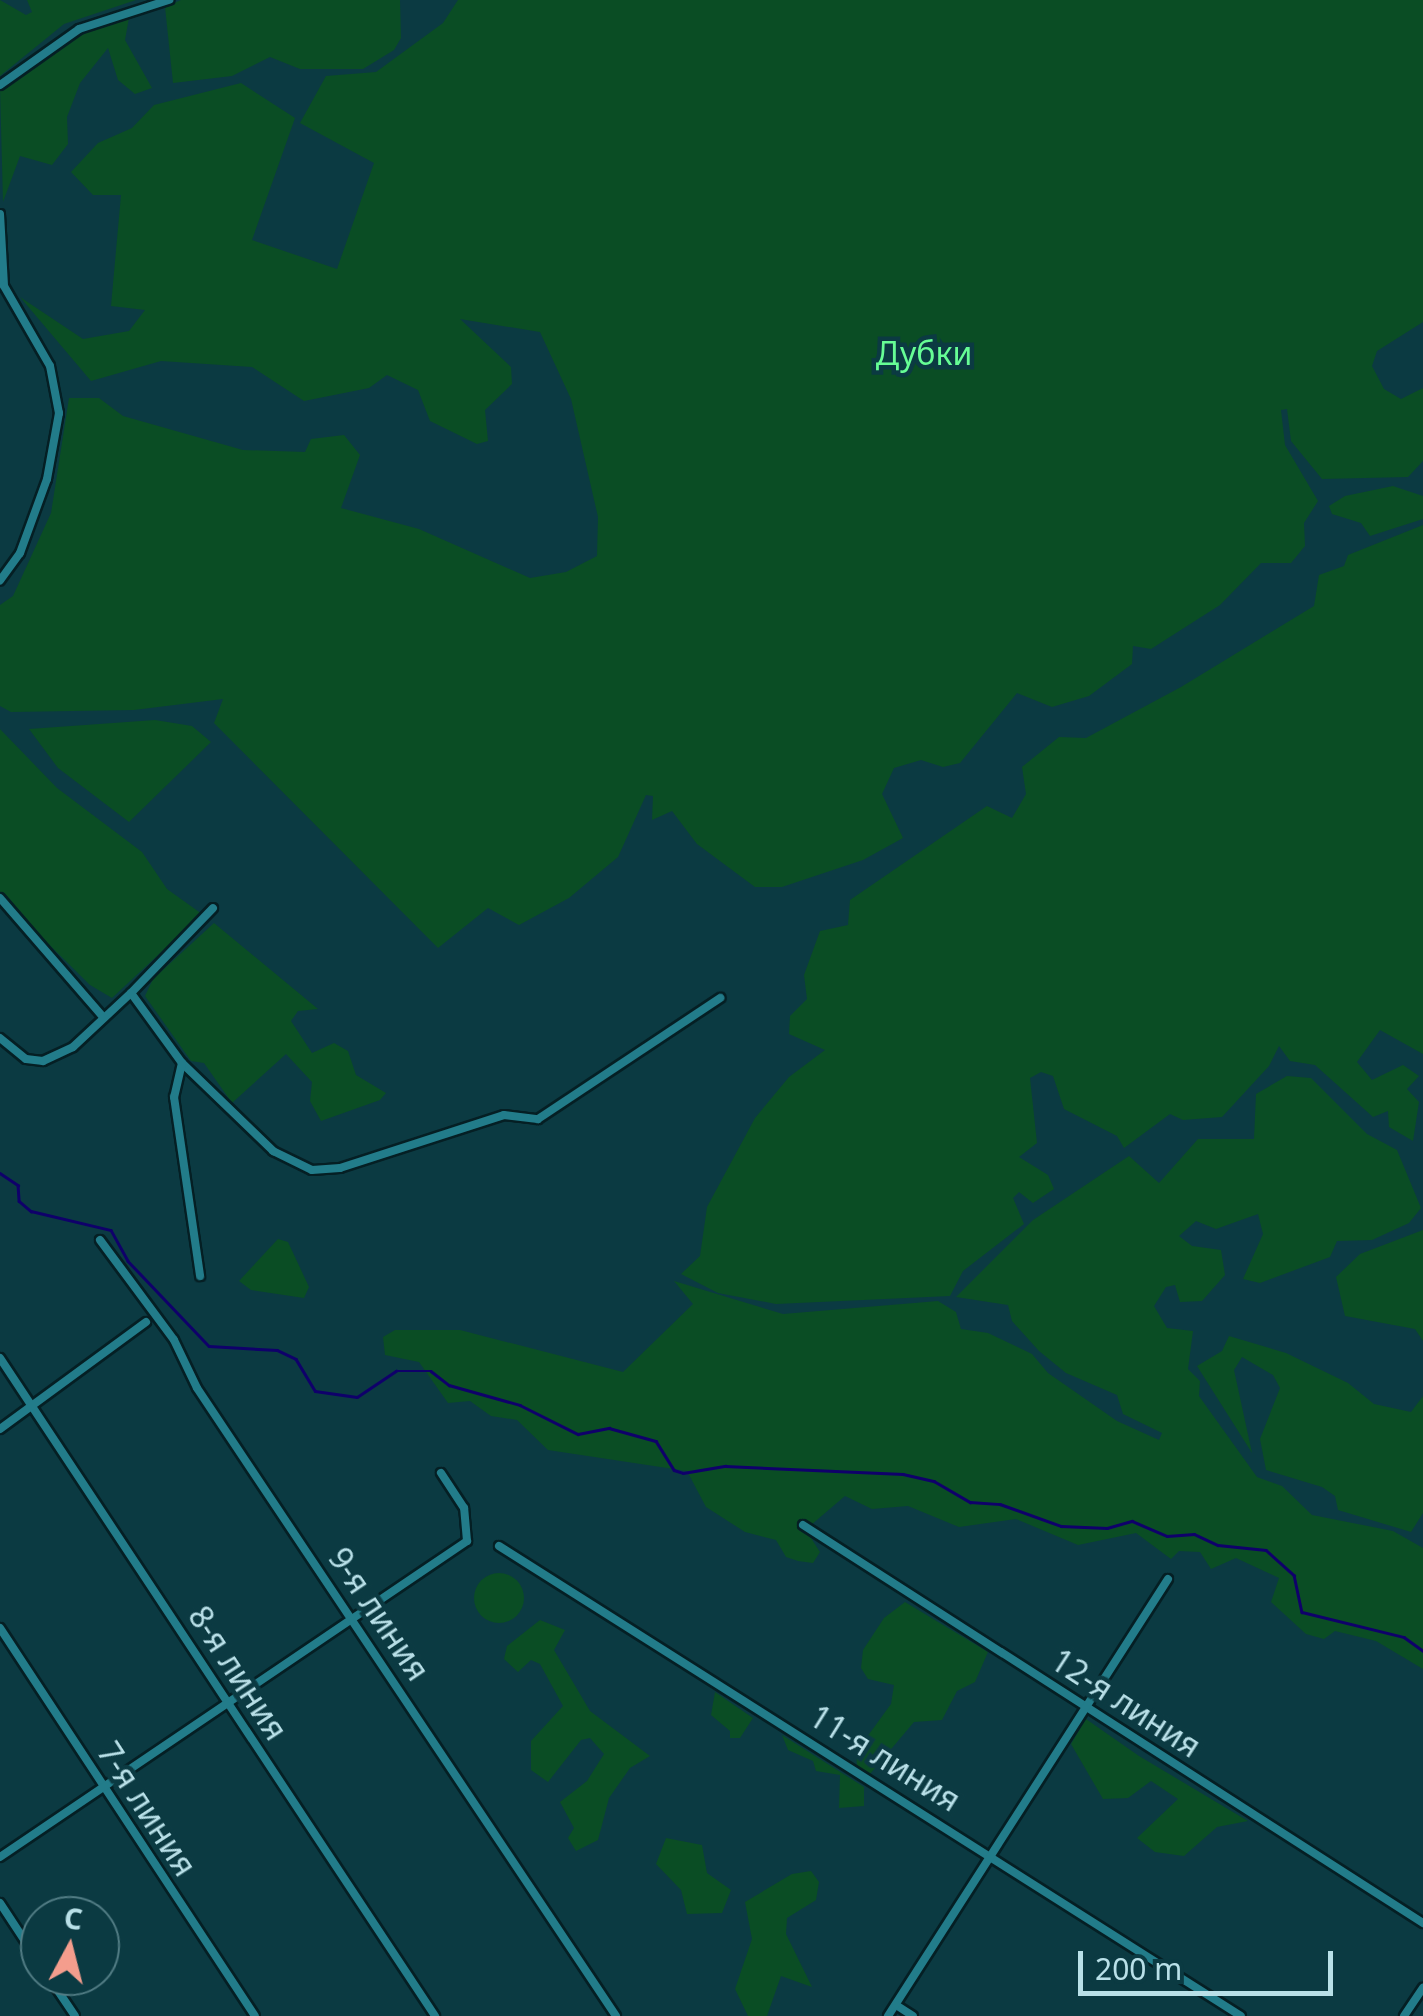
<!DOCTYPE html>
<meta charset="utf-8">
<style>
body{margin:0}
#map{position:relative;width:1423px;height:2016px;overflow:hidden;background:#0b3a42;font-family:"Noto Sans",sans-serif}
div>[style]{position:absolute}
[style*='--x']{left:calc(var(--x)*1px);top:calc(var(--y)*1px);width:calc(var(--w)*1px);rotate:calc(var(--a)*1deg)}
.green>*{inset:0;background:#0a4d24}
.round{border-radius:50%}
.stream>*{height:2.5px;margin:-1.25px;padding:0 1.25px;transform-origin:1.25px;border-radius:1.25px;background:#0f006a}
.roads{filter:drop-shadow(2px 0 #051f24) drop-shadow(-2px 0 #051f24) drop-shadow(0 2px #051f24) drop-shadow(0 -2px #051f24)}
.minor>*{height:8px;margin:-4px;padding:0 4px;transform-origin:4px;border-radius:4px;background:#227c8a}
span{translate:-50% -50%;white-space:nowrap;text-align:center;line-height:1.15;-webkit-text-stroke:9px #0b3a42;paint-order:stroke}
.park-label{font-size:32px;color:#66fd95}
.street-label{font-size:32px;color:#b9e0e8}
.north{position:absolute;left:20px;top:1896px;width:100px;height:100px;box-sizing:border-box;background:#0b3a42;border:2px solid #517c84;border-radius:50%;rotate:7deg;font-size:28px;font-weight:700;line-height:40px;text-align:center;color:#b9e0e8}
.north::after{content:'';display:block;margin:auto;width:35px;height:45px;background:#f49d8d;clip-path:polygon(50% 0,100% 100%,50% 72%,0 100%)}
.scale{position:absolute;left:1078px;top:1951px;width:255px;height:45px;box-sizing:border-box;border:5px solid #b9e0e8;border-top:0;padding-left:12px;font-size:30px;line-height:35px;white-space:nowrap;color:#b9e0e8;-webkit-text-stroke:8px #0b3a42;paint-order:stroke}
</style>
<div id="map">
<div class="green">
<div style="clip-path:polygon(0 0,26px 15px,32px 12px,27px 0,136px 0,64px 24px,0 76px)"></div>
<div style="clip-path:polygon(181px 0,400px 0,401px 38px,394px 50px,363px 69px,300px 69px,270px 57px,232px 76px,173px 83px,165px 7px)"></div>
<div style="clip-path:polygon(458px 0,1423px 0,1423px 322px,1377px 351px,1372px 366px,1384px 389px,1401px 399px,1423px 388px,1423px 461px,1408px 477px,1322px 479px,1291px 441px,1287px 409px,1281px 410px,1285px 445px,1318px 501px,1304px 523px,1305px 546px,1291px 563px,1261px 563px,1220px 605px,1151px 649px,1133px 646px,1132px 664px,1089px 696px,1052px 707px,1017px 693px,960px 763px,943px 767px,921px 760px,894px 768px,882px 794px,903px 838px,863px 860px,782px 887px,755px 887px,697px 844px,672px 811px,652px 820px,653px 796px,646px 795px,618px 857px,569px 898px,519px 925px,488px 908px,438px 948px,214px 723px,223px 699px,134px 710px,11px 712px,0 706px,0 605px,13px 596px,51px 513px,69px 398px,99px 398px,123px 416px,243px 450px,305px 452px,311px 439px,344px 435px,360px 455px,341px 508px,419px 529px,530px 578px,566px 572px,597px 556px,598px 517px,571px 399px,540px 332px,460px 319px,511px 367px,512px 384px,485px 410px,488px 441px,477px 444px,430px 421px,418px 390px,387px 375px,369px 388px,304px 401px,252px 367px,161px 361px,91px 381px,20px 297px,83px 339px,129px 331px,145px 310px,111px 306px,121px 195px,93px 195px,71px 172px,98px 143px,132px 128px,154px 105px,241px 83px,295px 118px,252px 240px,337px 269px,374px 163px,300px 123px,326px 76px,376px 72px,443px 23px)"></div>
<div style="clip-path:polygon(123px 16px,129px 18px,125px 40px,152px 88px,135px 94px,118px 80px,108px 48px,80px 83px,67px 117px,68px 144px,52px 165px,20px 156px,3px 202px,0 88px,79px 32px)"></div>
<div style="clip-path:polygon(1393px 486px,1423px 496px,1423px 519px,1370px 536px,1361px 523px,1332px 514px,1329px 506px,1345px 496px)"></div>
<div style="clip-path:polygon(1423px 525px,1423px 1054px,1380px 1030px,1357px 1062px,1372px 1080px,1403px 1065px,1419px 1076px,1407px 1089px,1419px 1102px,1413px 1141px,1389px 1127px,1388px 1111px,1373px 1117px,1315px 1065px,1290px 1061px,1279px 1046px,1269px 1066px,1222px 1117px,1183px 1120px,1170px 1114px,1124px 1148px,1117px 1136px,1064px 1109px,1053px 1076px,1041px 1072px,1030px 1078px,1037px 1143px,1019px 1157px,1048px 1175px,1054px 1189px,1033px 1203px,1019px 1192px,1013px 1198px,1024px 1224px,963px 1271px,950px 1296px,776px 1304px,718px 1293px,681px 1274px,700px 1256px,707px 1207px,755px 1118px,789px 1077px,825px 1050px,789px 1034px,790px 1016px,807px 999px,804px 975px,820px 931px,848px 925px,850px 900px,987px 806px,1012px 818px,1026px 794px,1022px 767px,1059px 737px,1086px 738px,1181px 687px,1314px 606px,1319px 575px,1344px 566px,1348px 555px)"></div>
<div style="clip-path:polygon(155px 720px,192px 726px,211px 742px,129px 822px,58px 768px,29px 729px)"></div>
<div style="clip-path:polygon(0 729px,57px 788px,142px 852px,167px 889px,202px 914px,112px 998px,90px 985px,0 896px)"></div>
<div style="clip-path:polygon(214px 923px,318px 1009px,298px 1011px,291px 1021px,312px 1053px,334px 1043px,348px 1051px,356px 1075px,386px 1093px,380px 1100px,321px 1121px,310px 1101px,312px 1082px,286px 1054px,232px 1103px,204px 1063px,191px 1061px,145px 996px,153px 979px)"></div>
<div style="clip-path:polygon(1287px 1076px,1311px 1078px,1367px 1134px,1397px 1150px,1421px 1208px,1409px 1223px,1372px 1240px,1337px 1241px,1330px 1257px,1260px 1283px,1243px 1279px,1263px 1234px,1258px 1214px,1216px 1229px,1196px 1221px,1179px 1236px,1192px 1246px,1221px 1250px,1225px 1275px,1202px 1301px,1180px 1302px,1175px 1285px,1166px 1287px,1154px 1306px,1167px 1328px,1193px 1331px,1188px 1369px,1200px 1381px,1199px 1396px,1257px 1477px,1282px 1486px,1312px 1515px,1393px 1531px,1423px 1548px,1423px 1669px,1376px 1641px,1335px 1631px,1324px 1639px,1306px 1634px,1271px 1602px,1279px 1578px,1236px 1558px,1211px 1569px,1200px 1552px,1179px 1551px,1171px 1559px,1136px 1533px,1078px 1545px,1016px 1519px,959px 1527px,908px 1506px,872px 1509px,845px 1496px,811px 1525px,809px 1535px,820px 1552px,813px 1563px,798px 1561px,786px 1557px,776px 1540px,745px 1532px,706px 1507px,687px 1471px,548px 1450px,517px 1420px,491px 1416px,470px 1401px,448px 1403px,419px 1362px,385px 1355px,383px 1337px,395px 1330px,460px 1330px,623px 1372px,693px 1304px,674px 1281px,783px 1314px,938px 1301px,956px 1312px,961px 1329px,988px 1333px,1032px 1354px,1048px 1373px,1117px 1421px,1159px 1440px,1162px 1433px,1123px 1414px,1117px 1395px,1066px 1373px,1039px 1351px,1012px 1321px,1008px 1305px,956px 1297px,1033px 1220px,1129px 1156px,1159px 1183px,1198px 1139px,1254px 1139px,1256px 1094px)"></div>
<div style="clip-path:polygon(1423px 1230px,1423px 1341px,1415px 1329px,1345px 1316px,1336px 1277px,1360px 1254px)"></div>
<div style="clip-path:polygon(278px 1239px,288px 1242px,309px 1287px,304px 1298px,251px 1290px,239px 1281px)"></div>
<div style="clip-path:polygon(1229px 1336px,1286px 1353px,1348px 1383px,1374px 1404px,1411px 1412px,1423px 1396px,1423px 1513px,1411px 1532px,1338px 1510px,1335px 1496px,1322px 1487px,1266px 1470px,1260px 1439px,1280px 1388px,1273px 1375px,1242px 1357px,1234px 1370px,1252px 1453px,1197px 1366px,1222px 1351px)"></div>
<div class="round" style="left:474px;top:1573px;width:50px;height:50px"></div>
<div style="clip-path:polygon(905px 1602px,988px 1652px,975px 1682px,957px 1691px,942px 1720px,914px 1722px,870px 1774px,857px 1766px,856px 1752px,891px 1704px,894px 1685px,868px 1679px,861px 1668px,863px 1650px,884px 1618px)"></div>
<div style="clip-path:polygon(540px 1620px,565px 1630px,554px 1650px,590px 1711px,650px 1756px,630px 1768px,609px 1798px,598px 1840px,576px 1851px,568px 1838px,574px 1828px,560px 1802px,587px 1781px,604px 1754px,590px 1738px,581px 1740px,548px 1782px,531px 1770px,531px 1741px,563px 1706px,540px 1664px,531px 1660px,518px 1672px,504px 1659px,507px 1646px)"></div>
<div style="clip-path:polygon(715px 1692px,753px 1718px,740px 1738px,730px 1738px,730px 1731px,711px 1715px)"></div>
<div style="clip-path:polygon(1086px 1719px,1139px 1756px,1248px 1821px,1217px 1827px,1184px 1856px,1155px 1852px,1137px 1838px,1178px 1799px,1151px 1781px,1128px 1798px,1103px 1799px,1071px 1744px)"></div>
<div style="clip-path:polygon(782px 1735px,864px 1787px,864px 1806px,839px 1808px,840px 1775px,816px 1771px,813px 1761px,788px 1750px)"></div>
<div style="clip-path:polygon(666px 1838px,702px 1845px,707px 1873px,731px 1890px,722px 1913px,687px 1914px,681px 1890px,656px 1864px)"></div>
<div style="clip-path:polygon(811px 1871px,819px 1882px,816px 1900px,787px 1918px,786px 1934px,812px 1987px,781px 1976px,767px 2016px,748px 2016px,735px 1989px,752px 1939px,745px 1902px,792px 1874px)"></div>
</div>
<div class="stream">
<div style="--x:0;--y:1173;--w:22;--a:34"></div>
<div style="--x:18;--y:1185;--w:16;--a:86"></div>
<div style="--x:19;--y:1201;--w:16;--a:40"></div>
<div style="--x:31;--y:1211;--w:82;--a:13.4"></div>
<div style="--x:111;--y:1230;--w:35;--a:61"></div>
<div style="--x:128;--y:1261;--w:117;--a:46.4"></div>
<div style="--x:209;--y:1346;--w:68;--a:3.4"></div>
<div style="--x:277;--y:1350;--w:21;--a:25"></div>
<div style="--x:296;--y:1359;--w:37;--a:59"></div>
<div style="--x:315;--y:1391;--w:42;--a:8.1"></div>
<div style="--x:357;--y:1397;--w:47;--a:-33.7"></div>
<div style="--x:396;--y:1371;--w:35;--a:0"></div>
<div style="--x:431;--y:1371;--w:23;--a:38"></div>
<div style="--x:449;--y:1385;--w:74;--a:15.7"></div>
<div style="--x:520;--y:1405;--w:65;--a:26.6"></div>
<div style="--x:578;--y:1434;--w:32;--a:-11"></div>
<div style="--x:609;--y:1428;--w:49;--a:15.5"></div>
<div style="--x:656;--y:1441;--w:34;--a:58"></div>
<div style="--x:674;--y:1470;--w:9;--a:18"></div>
<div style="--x:683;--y:1473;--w:43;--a:-9.5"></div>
<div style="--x:725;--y:1466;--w:178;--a:2.6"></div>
<div style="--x:903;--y:1474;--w:32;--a:13"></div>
<div style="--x:934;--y:1481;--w:42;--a:30.3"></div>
<div style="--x:970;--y:1502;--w:30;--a:4"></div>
<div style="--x:1000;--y:1504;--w:65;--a:19.8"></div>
<div style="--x:1061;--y:1526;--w:46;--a:2.5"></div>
<div style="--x:1107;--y:1528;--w:26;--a:-16"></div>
<div style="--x:1132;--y:1521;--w:38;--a:23"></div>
<div style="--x:1167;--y:1536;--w:27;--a:-4"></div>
<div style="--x:1194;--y:1534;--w:26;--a:25"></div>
<div style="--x:1218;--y:1545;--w:48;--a:5.9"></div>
<div style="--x:1266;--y:1550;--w:38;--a:42"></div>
<div style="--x:1294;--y:1575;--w:38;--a:78"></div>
<div style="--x:1302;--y:1612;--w:105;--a:13.8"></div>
<div style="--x:1404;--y:1637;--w:24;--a:36"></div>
</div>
<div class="roads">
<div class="minor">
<div style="--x:0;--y:85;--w:97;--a:-35.3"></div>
<div style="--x:79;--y:29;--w:95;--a:-17.9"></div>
<div style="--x:0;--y:214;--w:72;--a:86.8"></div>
<div style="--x:4;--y:286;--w:92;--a:60.1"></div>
<div style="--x:50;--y:366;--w:48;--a:79.2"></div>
<div style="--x:59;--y:413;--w:67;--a:100.3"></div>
<div style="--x:47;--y:479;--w:79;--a:110"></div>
<div style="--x:20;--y:553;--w:34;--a:126"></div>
<div style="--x:0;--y:898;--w:157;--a:49.1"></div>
<div style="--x:131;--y:993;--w:118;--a:-46"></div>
<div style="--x:0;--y:1038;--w:33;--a:39"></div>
<div style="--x:26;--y:1059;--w:17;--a:7"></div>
<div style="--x:43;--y:1061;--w:33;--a:-25"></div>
<div style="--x:73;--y:1047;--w:79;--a:-43"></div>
<div style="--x:131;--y:993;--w:87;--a:53.9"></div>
<div style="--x:182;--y:1063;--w:127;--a:44"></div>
<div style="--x:273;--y:1151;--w:43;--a:26"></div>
<div style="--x:312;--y:1170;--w:28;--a:-4"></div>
<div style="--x:340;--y:1168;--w:172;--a:-17.9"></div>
<div style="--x:504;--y:1115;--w:34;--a:7"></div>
<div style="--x:538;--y:1119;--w:219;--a:-33.6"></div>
<div style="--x:182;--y:1063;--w:35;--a:103"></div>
<div style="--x:174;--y:1097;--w:181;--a:81.7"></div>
<div style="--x:100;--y:1240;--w:124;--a:53.5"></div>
<div style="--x:174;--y:1340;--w:53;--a:64.4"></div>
<div style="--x:197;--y:1388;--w:755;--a:56.29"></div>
<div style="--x:0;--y:1358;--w:789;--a:56.53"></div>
<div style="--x:0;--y:1429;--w:181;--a:-36.2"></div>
<div style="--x:803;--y:1525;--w:737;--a:32.7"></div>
<div style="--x:499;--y:1546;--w:878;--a:32.35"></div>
<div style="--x:0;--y:1628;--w:464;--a:56.7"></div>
<div style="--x:0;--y:1857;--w:564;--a:-34.08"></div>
<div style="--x:467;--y:1541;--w:33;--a:-95"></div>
<div style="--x:464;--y:1508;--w:42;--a:-123.3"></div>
<div style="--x:0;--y:1903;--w:73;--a:56.7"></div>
<div style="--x:48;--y:1976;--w:48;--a:56"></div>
<div style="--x:896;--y:2005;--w:20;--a:33"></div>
<div style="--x:888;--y:2016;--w:519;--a:-57.35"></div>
<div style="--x:1404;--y:2016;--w:34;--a:-56"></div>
</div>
</div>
<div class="park-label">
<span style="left:924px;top:353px">Дубки</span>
</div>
<div class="street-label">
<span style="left:379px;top:1614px;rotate:56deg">9-я линия</span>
<span style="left:238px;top:1673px;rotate:57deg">8-я линия</span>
<span style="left:1126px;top:1703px;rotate:33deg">12-я линия</span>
<span style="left:885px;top:1758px;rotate:32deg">11-я линия</span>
<span style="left:147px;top:1809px;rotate:57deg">7-я линия</span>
</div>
<div class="north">С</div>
<div class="scale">200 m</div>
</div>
